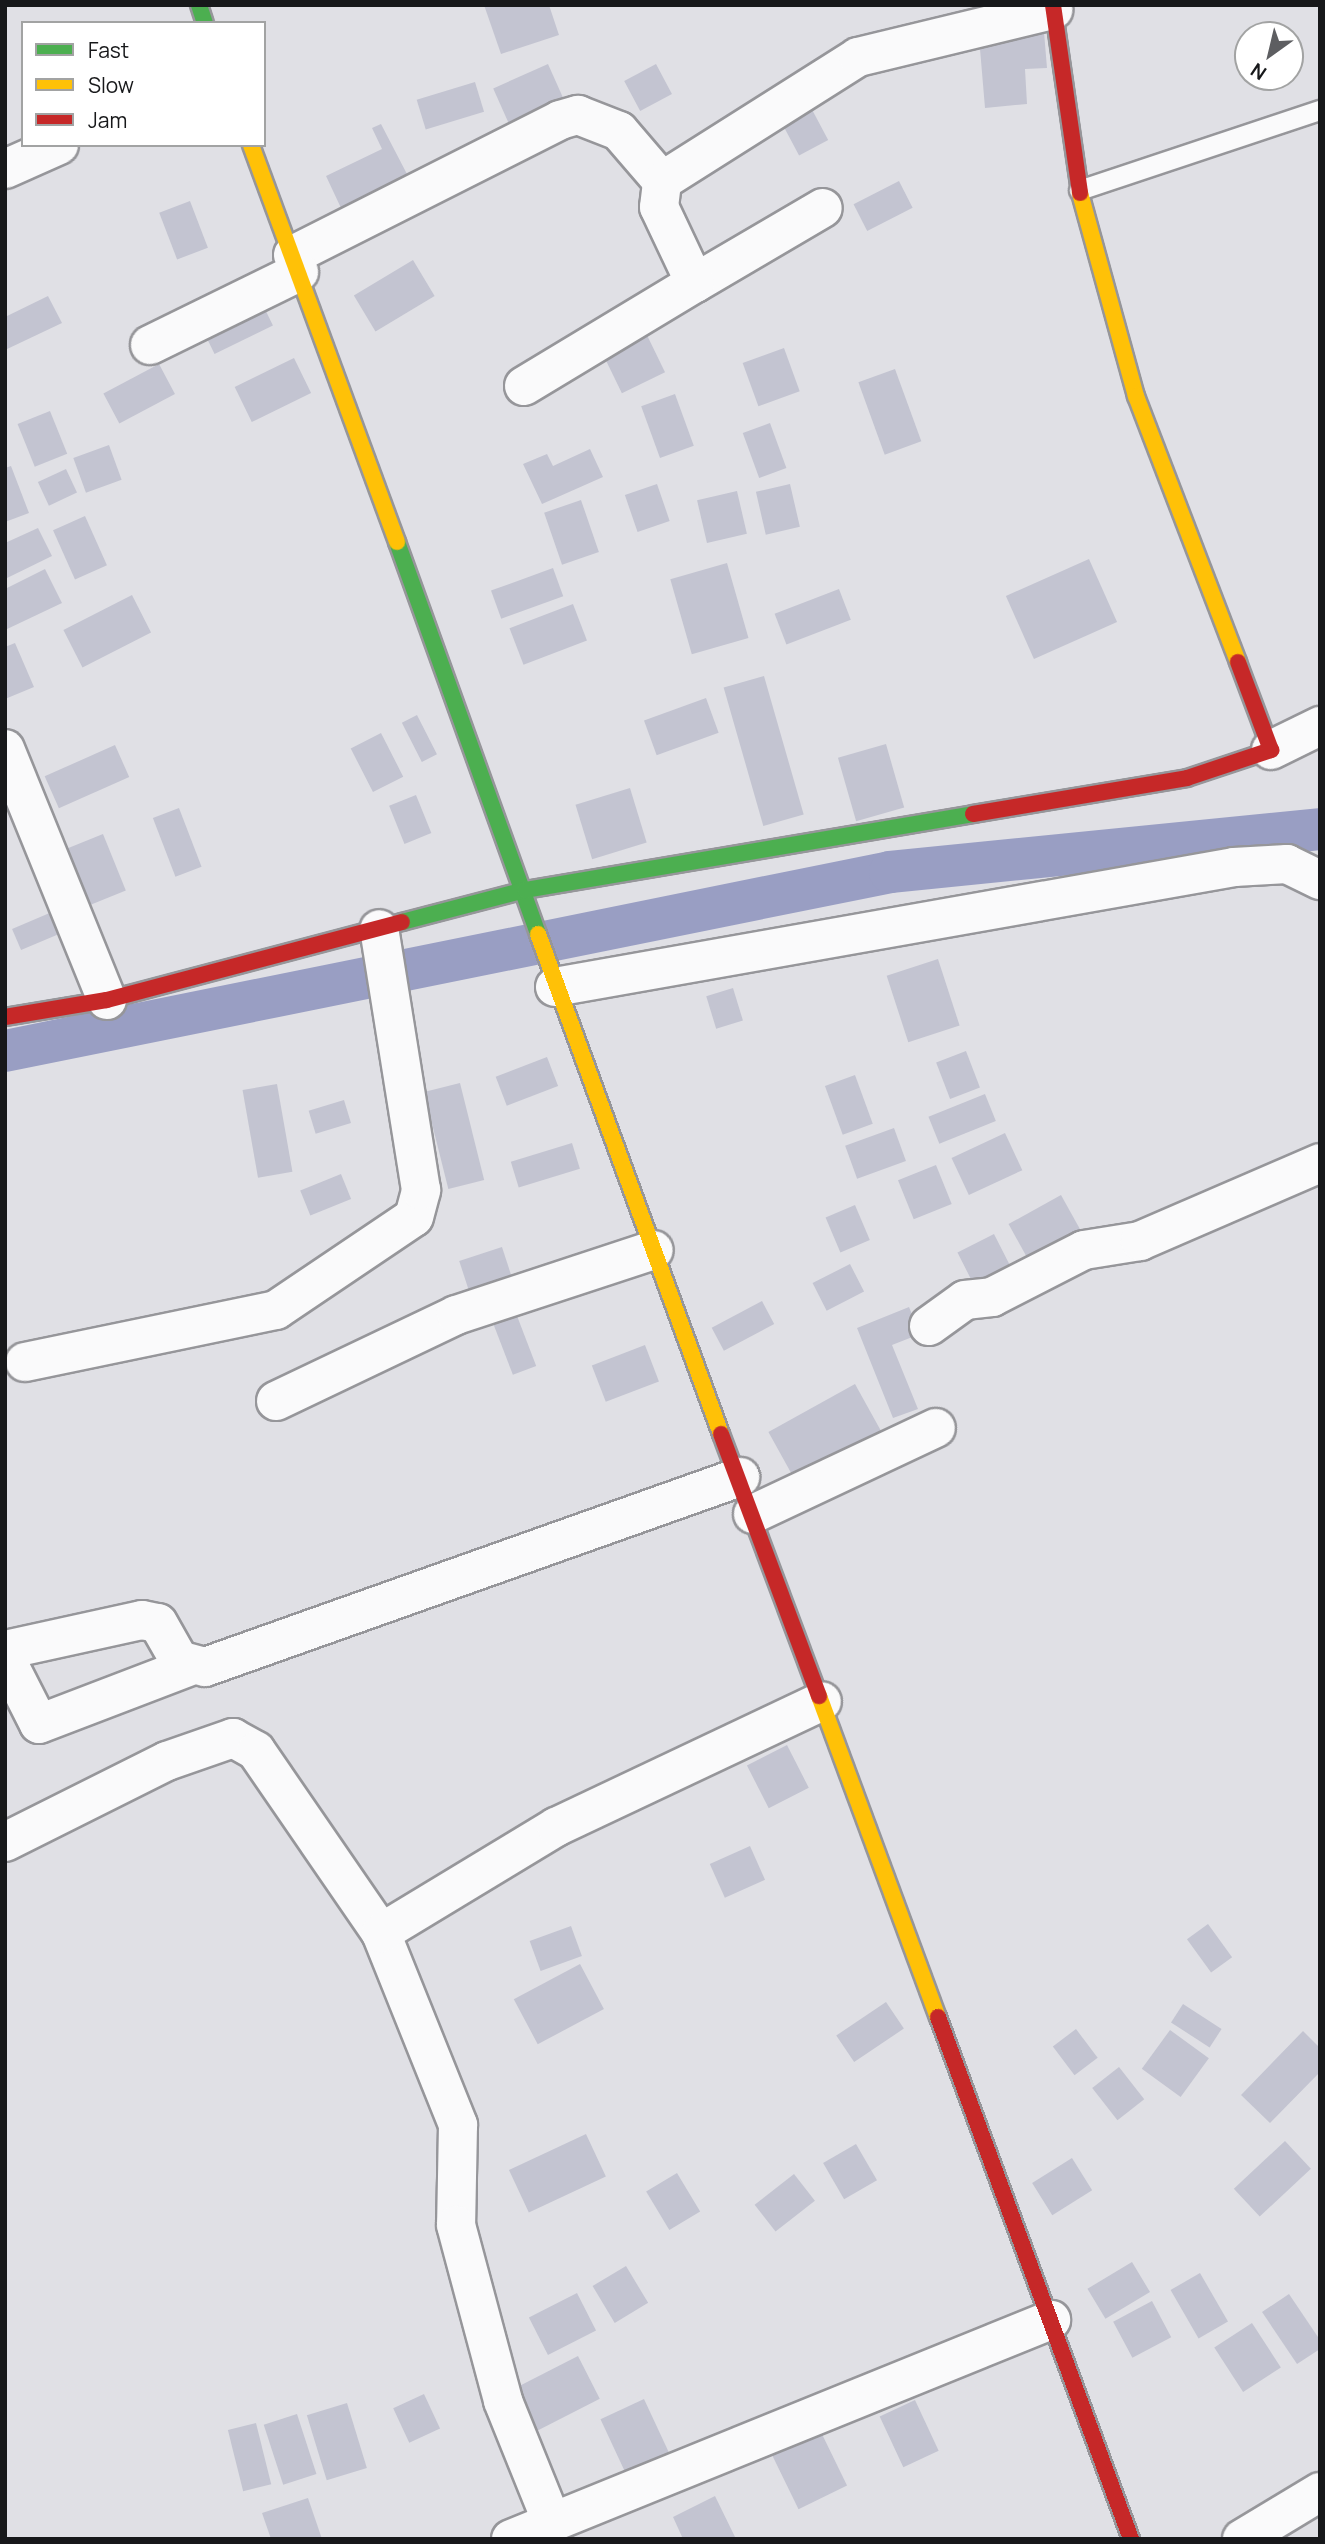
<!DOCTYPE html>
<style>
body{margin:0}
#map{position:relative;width:1325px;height:2544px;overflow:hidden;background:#e0e0e5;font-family:Manrope,sans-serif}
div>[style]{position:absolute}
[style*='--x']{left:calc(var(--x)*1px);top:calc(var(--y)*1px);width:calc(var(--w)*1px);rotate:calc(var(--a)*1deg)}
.canal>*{height:42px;margin:-21px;padding:0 21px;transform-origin:21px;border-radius:21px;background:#999ec3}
.building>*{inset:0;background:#c3c4d1;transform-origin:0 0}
.roads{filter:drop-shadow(2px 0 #96969a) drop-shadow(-2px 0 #96969a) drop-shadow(0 2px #96969a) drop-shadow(0 -2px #96969a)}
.lane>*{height:19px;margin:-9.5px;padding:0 9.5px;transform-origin:9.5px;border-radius:9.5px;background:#fafafb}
.street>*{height:38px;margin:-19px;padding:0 19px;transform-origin:19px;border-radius:19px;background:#fafafb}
.fast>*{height:16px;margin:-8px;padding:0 8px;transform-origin:8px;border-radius:8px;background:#4caf50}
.slow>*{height:16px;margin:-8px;padding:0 8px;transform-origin:8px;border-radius:8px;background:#ffc107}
.jam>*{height:16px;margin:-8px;padding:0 8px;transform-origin:8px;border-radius:8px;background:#c62828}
span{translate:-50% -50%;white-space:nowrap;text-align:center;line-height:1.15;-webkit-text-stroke:5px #fff;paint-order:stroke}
.frame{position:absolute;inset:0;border:7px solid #17181a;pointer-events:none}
.legend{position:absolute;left:21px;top:21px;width:245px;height:126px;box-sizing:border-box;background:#fff;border:2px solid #a2a3a3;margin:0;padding:9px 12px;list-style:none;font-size:21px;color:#17181a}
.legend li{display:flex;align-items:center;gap:14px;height:35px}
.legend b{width:35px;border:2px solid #a2a3a3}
.north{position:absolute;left:1234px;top:21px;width:70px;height:70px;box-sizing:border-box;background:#fff;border:2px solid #a2a3a3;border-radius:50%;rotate:214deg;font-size:19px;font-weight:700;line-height:28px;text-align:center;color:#17181a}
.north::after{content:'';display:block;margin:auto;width:24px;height:32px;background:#5d5e61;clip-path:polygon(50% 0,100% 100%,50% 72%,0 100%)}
</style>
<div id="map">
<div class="canal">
<div style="--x:5;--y:1051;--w:903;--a:-11.43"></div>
<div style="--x:890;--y:872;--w:432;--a:-5.7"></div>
</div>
<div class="building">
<div style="clip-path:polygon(484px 5px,549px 5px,559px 35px,501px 54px)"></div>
<div style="clip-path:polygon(1044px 32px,1047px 68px,1025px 69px,1027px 104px,985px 108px,979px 37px)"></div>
<div style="left:548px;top:64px;width:37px;height:60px;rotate:66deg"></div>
<div style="left:656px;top:64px;width:34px;height:36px;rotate:62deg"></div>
<div style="left:475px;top:82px;width:31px;height:61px;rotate:73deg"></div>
<div style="left:808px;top:102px;width:43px;height:33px;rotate:62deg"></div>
<div style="clip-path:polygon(381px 124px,408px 176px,341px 208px,326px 176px,382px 149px,372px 128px)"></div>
<div style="left:899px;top:181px;width:30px;height:51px;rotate:63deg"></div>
<div style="left:190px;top:201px;width:50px;height:33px;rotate:69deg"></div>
<div style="left:413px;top:260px;width:42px;height:69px;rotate:59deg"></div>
<div style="clip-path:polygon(48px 296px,62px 323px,5px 350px,5px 317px)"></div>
<div style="left:262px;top:303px;width:25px;height:65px;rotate:64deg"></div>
<div style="left:644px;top:329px;width:48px;height:48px;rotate:64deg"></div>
<div style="left:784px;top:348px;width:46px;height:44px;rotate:70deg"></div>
<div style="left:294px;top:358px;width:39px;height:66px;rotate:64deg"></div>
<div style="left:159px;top:364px;width:34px;height:63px;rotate:62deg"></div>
<div style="left:895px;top:369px;width:77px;height:39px;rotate:70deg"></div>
<div style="left:675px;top:394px;width:55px;height:36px;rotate:70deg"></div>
<div style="left:50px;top:411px;width:46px;height:35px;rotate:68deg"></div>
<div style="left:770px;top:423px;width:48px;height:29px;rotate:70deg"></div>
<div style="left:109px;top:445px;width:37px;height:38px;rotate:70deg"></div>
<div style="clip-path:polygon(590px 449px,603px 477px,542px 504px,523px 464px,547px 454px,553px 466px)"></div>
<div style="clip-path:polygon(11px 466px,29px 513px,5px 522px,5px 468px)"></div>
<div style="left:66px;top:469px;width:26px;height:31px;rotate:65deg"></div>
<div style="left:657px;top:484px;width:39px;height:34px;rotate:71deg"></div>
<div style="left:790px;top:484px;width:44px;height:35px;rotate:77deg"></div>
<div style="left:737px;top:491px;width:44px;height:41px;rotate:77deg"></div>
<div style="left:581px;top:500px;width:55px;height:39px;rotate:71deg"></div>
<div style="left:85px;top:516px;width:54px;height:35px;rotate:66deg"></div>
<div style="clip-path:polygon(38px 528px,52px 556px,5px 579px,5px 543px)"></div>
<div style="left:1089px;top:559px;width:69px;height:91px;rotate:66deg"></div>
<div style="left:727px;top:563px;width:78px;height:59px;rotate:74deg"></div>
<div style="left:553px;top:568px;width:30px;height:66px;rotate:70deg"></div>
<div style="clip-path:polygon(45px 569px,62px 603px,5px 630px,5px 589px)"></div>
<div style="left:839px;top:589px;width:33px;height:69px;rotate:69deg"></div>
<div style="left:132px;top:595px;width:42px;height:77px;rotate:63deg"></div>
<div style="left:573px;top:604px;width:39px;height:68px;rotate:69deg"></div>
<div style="clip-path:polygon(15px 643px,34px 687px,5px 699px,5px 647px)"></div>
<div style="left:764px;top:676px;width:144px;height:42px;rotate:74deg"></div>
<div style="left:706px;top:698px;width:37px;height:66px;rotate:70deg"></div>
<div style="left:417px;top:715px;width:44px;height:17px;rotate:63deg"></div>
<div style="left:381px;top:733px;width:49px;height:34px;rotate:63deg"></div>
<div style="left:886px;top:744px;width:66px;height:50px;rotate:74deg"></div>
<div style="left:115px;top:745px;width:35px;height:77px;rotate:66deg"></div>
<div style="left:630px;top:788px;width:57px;height:57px;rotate:73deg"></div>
<div style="left:416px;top:795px;width:41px;height:29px;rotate:68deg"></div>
<div style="left:179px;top:808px;width:63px;height:28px;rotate:69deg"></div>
<div style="left:103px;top:834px;width:61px;height:40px;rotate:68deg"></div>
<div style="left:59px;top:909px;width:23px;height:51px;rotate:67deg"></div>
<div style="left:938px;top:959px;width:70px;height:54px;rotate:72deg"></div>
<div style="left:733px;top:988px;width:34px;height:28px;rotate:73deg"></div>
<div style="left:966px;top:1051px;width:39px;height:32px;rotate:69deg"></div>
<div style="left:547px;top:1057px;width:31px;height:55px;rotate:69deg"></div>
<div style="left:855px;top:1075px;width:52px;height:32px;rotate:70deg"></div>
<div style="left:460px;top:1083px;width:100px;height:37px;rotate:76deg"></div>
<div style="left:277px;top:1084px;width:89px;height:35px;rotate:80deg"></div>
<div style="left:985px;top:1094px;width:29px;height:61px;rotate:68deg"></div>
<div style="left:344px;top:1100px;width:24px;height:37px;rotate:73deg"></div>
<div style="left:894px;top:1128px;width:35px;height:52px;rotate:70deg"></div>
<div style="left:1005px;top:1133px;width:41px;height:59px;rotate:65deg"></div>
<div style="left:572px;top:1143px;width:27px;height:64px;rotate:73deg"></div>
<div style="left:936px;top:1165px;width:42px;height:41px;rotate:68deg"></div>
<div style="left:341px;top:1174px;width:27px;height:44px;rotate:68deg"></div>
<div style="left:1061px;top:1195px;width:45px;height:60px;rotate:61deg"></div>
<div style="left:855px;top:1205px;width:38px;height:32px;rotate:67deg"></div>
<div style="left:994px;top:1234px;width:42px;height:41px;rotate:63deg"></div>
<div style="left:502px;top:1247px;width:40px;height:45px;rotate:72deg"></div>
<div style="left:850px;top:1264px;width:31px;height:42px;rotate:63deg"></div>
<div style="left:762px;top:1301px;width:26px;height:57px;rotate:62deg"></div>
<div style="clip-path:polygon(909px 1307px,920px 1334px,892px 1345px,918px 1409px,893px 1418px,857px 1328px)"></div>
<div style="left:514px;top:1308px;width:62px;height:25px;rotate:69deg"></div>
<div style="left:645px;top:1345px;width:39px;height:57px;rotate:69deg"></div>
<div style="left:855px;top:1384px;width:64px;height:99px;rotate:61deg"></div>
<div style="left:787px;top:1745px;width:48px;height:45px;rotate:63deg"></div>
<div style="left:750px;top:1846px;width:37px;height:44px;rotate:66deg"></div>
<div style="left:1208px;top:1924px;width:41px;height:26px;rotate:54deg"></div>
<div style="left:571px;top:1926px;width:32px;height:44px;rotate:70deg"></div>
<div style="left:580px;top:1964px;width:51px;height:75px;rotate:62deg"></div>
<div style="left:886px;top:2002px;width:32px;height:60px;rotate:56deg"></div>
<div style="left:1183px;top:2004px;width:46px;height:22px;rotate:33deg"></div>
<div style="left:1076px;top:2029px;width:36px;height:29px;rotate:53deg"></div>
<div style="left:1170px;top:2030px;width:48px;height:48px;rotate:36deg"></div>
<div style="clip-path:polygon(1303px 2031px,1320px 2048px,1320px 2072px,1270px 2123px,1241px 2095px)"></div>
<div style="left:1119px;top:2067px;width:41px;height:34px;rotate:52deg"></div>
<div style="left:586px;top:2134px;width:47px;height:85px;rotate:65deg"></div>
<div style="left:1285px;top:2141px;width:38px;height:70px;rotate:47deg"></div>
<div style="left:856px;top:2144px;width:42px;height:38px;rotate:60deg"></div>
<div style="left:1072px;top:2158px;width:38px;height:47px;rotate:58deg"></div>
<div style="left:677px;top:2173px;width:45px;height:36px;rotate:59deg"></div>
<div style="left:794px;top:2174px;width:34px;height:50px;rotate:52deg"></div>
<div style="left:1132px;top:2262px;width:35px;height:52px;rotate:59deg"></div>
<div style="left:626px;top:2266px;width:43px;height:39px;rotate:59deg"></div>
<div style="left:1200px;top:2273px;width:56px;height:34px;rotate:60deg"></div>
<div style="left:577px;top:2293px;width:42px;height:54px;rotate:63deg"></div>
<div style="clip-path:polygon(1289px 2294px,1320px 2340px,1320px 2349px,1297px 2364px,1262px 2312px)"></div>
<div style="left:1152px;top:2301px;width:41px;height:44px;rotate:62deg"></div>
<div style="left:1252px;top:2323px;width:53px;height:45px;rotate:57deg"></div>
<div style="left:578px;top:2356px;width:48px;height:73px;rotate:63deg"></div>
<div style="left:424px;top:2394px;width:38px;height:34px;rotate:65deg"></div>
<div style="left:644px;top:2399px;width:62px;height:48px;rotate:65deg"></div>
<div style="left:915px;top:2400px;width:56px;height:39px;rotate:65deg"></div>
<div style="left:347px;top:2403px;width:68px;height:42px;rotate:73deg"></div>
<div style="left:297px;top:2414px;width:63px;height:35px;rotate:72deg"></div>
<div style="left:256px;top:2423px;width:63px;height:29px;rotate:76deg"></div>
<div style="left:819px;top:2428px;width:64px;height:54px;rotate:64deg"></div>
<div style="clip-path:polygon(715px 2496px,736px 2539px,683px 2539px,673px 2517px)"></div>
<div style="clip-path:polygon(308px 2498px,322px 2539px,271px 2539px,262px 2513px)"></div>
</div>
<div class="roads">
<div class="lane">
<div style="--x:1079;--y:190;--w:254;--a:-18.4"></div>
</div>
<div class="street">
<div style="--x:5;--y:169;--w:59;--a:-24"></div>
<div style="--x:293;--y:255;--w:299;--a:-26.8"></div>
<div style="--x:560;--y:120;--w:19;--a:-16"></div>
<div style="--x:578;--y:115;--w:44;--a:21.3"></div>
<div style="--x:619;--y:131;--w:66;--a:49.3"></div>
<div style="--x:662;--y:181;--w:232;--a:-32.3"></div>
<div style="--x:858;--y:57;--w:201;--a:-13.6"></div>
<div style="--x:695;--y:283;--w:148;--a:-30.4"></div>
<div style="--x:150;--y:345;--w:166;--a:-26.1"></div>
<div style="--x:524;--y:386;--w:200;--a:-31.1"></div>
<div style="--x:695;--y:283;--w:84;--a:-115.3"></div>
<div style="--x:659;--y:207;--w:26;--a:-83"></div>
<div style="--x:5;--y:749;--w:271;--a:67.9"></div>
<div style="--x:1271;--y:750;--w:55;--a:-26.1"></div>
<div style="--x:555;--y:987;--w:690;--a:-10.02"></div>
<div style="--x:1234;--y:867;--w:53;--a:-3.2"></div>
<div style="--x:1287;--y:864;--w:37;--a:26"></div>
<div style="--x:929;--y:1326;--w:44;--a:-35.8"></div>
<div style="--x:965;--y:1300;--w:27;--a:-6"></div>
<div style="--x:992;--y:1297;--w:103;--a:-27.1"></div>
<div style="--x:1084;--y:1250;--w:57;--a:-9.1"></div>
<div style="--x:1140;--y:1241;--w:196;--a:-23.4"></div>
<div style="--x:25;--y:1362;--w:256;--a:-11.7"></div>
<div style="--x:276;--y:1310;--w:166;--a:-34"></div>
<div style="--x:414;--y:1217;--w:28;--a:-75"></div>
<div style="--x:421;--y:1190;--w:264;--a:-99.1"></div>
<div style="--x:276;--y:1401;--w:199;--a:-25.5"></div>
<div style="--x:456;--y:1315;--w:208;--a:-18.2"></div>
<div style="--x:753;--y:1514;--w:202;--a:-25.2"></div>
<div style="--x:5;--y:1650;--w:140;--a:-12.4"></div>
<div style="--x:142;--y:1620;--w:16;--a:11"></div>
<div style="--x:158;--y:1623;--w:43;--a:60.4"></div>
<div style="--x:179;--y:1660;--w:27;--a:15"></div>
<div style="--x:205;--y:1667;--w:568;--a:-19.55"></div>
<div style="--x:5;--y:1657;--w:75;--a:63.1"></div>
<div style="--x:39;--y:1724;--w:163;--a:-20.9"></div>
<div style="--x:5;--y:1842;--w:181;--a:-26.6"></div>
<div style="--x:167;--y:1761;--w:70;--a:-19.2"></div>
<div style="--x:233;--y:1738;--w:26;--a:29"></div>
<div style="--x:256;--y:1751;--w:221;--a:55.5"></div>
<div style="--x:381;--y:1933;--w:207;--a:68.1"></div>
<div style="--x:458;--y:2125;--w:100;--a:91.1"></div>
<div style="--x:456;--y:2225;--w:182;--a:75"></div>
<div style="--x:503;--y:2401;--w:131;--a:68"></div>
<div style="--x:381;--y:1933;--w:205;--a:-31.2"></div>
<div style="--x:556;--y:1827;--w:294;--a:-25.3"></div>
<div style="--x:511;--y:2539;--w:583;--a:-22.08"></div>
<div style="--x:1242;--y:2539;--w:91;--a:-31.1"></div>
</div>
<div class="fast">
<div style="--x:199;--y:5;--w:19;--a:72"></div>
<div style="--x:397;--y:542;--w:417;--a:70.2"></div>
<div style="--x:402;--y:922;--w:127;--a:-14.6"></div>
<div style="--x:525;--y:890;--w:454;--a:-9.6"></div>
</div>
<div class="slow">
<div style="--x:251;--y:145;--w:423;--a:69.8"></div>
<div style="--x:1080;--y:193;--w:211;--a:74.6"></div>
<div style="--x:1136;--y:396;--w:285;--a:69"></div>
<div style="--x:538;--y:934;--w:532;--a:69.9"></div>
<div style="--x:819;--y:1696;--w:342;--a:69.7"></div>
</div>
<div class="jam">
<div style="--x:1053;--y:5;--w:190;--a:81.8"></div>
<div style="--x:973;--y:814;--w:217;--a:-9.5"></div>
<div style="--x:1187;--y:778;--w:89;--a:-18.4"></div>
<div style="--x:1271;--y:750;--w:94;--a:-110.6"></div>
<div style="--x:5;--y:1017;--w:103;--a:-9.5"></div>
<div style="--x:107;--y:1000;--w:305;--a:-14.8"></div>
<div style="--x:721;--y:1434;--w:280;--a:69.5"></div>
<div style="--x:938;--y:2017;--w:557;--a:69.71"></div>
</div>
</div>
<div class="frame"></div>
<ul class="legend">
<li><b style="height:9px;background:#4caf50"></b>Fast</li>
<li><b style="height:9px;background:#ffc107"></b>Slow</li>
<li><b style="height:9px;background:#c62828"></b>Jam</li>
</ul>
<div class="north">N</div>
</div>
